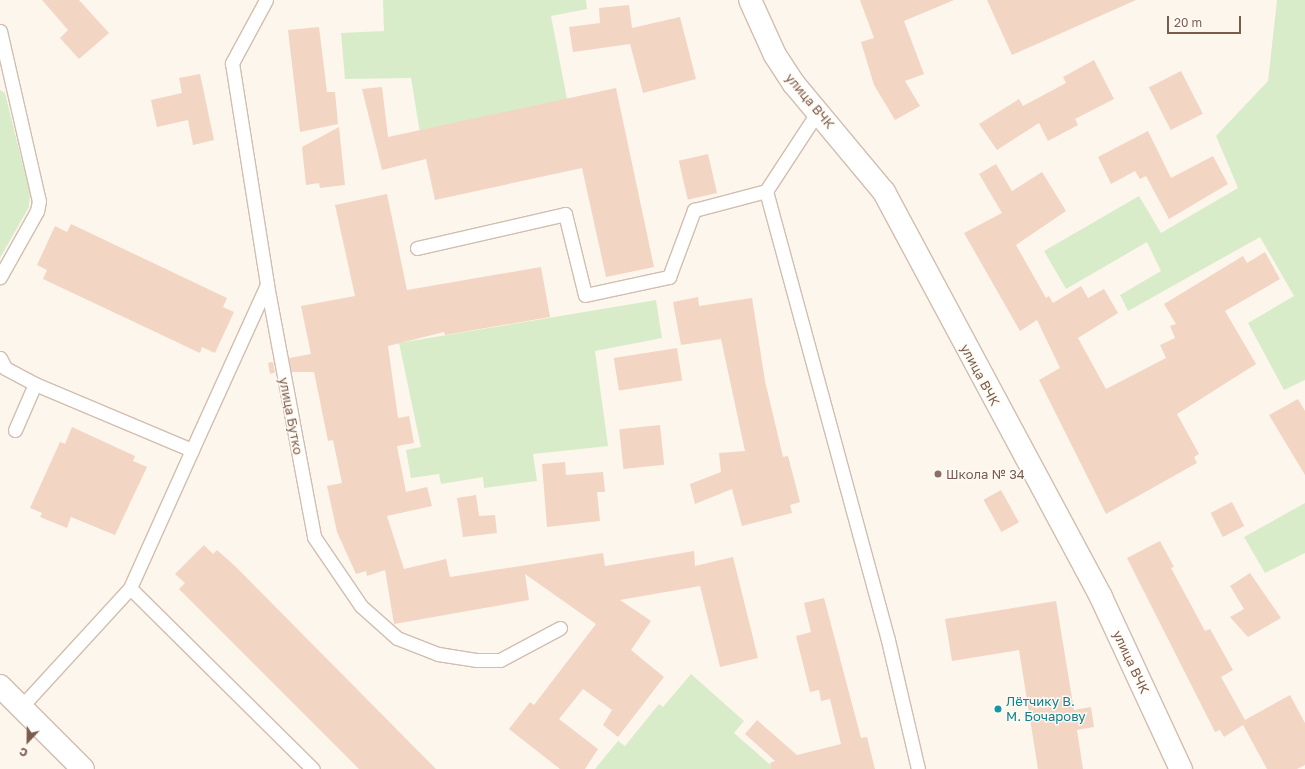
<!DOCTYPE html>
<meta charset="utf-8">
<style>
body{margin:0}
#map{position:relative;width:1305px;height:769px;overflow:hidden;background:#fdf6ec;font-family:"Golos Text",sans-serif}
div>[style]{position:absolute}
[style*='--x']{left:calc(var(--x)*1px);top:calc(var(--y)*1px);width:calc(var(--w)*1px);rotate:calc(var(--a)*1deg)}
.green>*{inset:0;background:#d8ecc9}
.building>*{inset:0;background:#f3d5c3;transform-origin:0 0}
.roads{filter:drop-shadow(1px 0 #d1beb0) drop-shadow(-1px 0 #d1beb0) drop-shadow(0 1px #d1beb0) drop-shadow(0 -1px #d1beb0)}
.service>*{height:13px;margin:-6.5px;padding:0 6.5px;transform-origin:6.5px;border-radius:6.5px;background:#fff}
.secondary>*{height:22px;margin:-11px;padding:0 11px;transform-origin:11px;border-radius:11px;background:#fff}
.dots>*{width:11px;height:11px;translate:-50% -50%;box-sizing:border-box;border:2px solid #fffaf3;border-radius:50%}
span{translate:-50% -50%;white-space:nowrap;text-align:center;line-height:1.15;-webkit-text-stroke:3px #fffaf3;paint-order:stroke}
.street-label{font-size:13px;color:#7a5c4d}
.education-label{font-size:13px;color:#785e54}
.left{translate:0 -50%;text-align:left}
.culture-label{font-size:13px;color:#0d838f}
.north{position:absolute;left:8px;top:721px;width:40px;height:40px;-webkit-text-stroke:3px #fffaf3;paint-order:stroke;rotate:202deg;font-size:11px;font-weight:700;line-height:16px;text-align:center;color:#7a5c4d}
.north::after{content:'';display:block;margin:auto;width:14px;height:18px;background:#7a5c4d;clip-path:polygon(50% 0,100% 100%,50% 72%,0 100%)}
.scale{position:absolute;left:1167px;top:16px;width:74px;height:18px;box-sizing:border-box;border:2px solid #7a5c4d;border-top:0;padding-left:5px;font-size:12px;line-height:14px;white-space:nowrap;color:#7a5c4d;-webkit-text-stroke:3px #fffaf3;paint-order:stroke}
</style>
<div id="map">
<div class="green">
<div style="clip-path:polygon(383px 0,586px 0,587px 9px,551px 16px,567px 99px,420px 133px,411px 78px,345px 79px,341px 33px,384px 31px)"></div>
<div style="clip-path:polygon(1277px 0,1305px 0,1305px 380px,1284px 390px,1248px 323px,1294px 296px,1260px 237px,1128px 311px,1120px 295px,1161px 271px,1147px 242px,1066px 289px,1044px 251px,1139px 196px,1161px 233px,1238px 188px,1216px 136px,1268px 81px)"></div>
<div style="clip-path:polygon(0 90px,5px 93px,30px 194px,29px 207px,0 258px)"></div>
<div style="clip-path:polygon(656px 300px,662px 338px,595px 351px,608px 446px,533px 454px,537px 481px,484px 488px,483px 477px,441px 484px,439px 474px,411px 478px,406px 450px,421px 447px,399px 343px)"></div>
<div style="clip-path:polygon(1305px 503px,1305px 553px,1265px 573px,1244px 537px)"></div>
<div style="clip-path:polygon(691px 674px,744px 721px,734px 733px,775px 769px,595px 769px,618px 741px,625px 746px,659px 704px,663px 707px)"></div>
</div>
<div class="building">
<div style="clip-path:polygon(42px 0,79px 0,109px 33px,79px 59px,60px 38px,68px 30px)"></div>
<div style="clip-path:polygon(860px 0,954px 0,904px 21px,924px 74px,905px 81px,920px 106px,895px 120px,874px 85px,861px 42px,874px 38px)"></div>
<div style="clip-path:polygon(987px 0,1136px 0,1012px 55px)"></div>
<div style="clip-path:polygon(629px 5px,632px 28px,680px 17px,696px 79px,643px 93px,630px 44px,573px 52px,569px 27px,600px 23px,599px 8px)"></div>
<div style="clip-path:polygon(319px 27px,327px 92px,335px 92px,338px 124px,300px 132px,288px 30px)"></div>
<div style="clip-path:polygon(1094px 60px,1114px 99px,1075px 119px,1078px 125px,1048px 141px,1039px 123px,997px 150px,979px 124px,1019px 99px,1023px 106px,1066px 83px,1063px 77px)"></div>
<div style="left:1181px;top:71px;width:48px;height:36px;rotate:63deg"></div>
<div style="clip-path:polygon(200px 74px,214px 140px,193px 145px,188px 120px,157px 127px,151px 100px,182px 93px,179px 78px)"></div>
<div style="clip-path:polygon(382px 87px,388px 137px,616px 88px,654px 267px,606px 277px,582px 168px,435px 200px,426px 159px,382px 170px,362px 89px)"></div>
<div style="clip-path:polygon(339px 127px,345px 185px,320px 188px,319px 183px,306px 185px,302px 147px)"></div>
<div style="clip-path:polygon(1148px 131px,1171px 178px,1213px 156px,1228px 184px,1169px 219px,1146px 176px,1140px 179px,1135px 171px,1111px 184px,1098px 157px)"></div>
<div style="left:708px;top:154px;width:40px;height:30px;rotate:77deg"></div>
<div style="clip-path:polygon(996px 164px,1012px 191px,1042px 172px,1066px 211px,1016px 245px,1046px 298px,1049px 296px,1053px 303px,1081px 286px,1088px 298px,1104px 289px,1118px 313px,1078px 338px,1106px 389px,1166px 358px,1160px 345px,1175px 338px,1170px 326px,1176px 324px,1164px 304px,1243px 256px,1247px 263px,1265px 252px,1280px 279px,1225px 311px,1256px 364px,1177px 414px,1199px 454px,1194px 457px,1197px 463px,1106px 514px,1039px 380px,1060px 368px,1037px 320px,1020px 331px,964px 233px,1002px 213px,979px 174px)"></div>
<div style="clip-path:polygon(387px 194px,407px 290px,541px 267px,550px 317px,445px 335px,444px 332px,388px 346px,398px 418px,409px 416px,414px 443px,397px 446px,406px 492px,427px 487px,432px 506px,387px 516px,404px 569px,446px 559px,450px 577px,603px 553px,605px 566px,694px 551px,695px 566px,733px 557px,758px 658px,720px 667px,700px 586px,620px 600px,651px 621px,631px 650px,664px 677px,618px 737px,603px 725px,612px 710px,583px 689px,559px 719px,598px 749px,585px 769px,560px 769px,509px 729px,530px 702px,534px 705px,596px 624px,525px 574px,529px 600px,394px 624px,385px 570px,367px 576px,366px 571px,356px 574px,337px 532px,327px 486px,342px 483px,333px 440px,328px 441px,314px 372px,291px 372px,289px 358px,311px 354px,301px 306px,355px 296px,335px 205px)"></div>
<div style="clip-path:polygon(71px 224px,227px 298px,223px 307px,234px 312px,215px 353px,202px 347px,200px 353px,43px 279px,47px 270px,37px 265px,55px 226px,67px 232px)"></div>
<div style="clip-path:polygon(698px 297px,699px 306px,752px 298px,765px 381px,783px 457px,788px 456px,800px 502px,790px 505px,792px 513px,742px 526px,732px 489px,695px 504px,690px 484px,721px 472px,719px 453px,745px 451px,721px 339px,681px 345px,673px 302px)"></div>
<div style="left:677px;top:348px;width:33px;height:64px;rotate:81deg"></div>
<div style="left:273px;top:362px;width:11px;height:5px;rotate:80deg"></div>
<div style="clip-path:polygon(1298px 399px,1305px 411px,1305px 475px,1269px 415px)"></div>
<div style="left:660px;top:425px;width:40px;height:41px;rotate:84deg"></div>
<div style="clip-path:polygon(72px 427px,135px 456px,133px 461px,147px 467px,115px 535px,71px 517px,67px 528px,40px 517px,42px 513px,30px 508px,60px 442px,65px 444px)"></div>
<div style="clip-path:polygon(565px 462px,566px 475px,603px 472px,605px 492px,597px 492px,600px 521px,547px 527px,542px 464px)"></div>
<div style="left:1001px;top:490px;width:37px;height:20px;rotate:61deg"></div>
<div style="clip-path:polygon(476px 495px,479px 516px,495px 515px,497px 533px,463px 537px,457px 498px)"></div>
<div style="left:1232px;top:502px;width:27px;height:24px;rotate:63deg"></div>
<div style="clip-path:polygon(1160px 541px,1174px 567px,1171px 568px,1205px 631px,1210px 629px,1233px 670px,1221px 677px,1245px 720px,1290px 695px,1305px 723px,1305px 765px,1297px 769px,1267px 769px,1243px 725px,1224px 737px,1220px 730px,1215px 732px,1127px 558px)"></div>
<div style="clip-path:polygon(204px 545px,213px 554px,217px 550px,236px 567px,436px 769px,359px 769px,179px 589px,185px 583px,175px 574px)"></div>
<div style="clip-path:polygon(1250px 573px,1281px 618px,1248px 637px,1230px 617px,1244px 609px,1230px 586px)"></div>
<div style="clip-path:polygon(824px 598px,861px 738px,867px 737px,875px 769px,771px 769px,770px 763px,775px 761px,745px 734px,757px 720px,797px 755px,841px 744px,830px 699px,821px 701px,819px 690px,810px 692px,796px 636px,811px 632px,804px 603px)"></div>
<div style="clip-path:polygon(1056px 601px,1074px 710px,1091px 707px,1094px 727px,1077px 730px,1083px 769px,1038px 769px,1019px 650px,952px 661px,945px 619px)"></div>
</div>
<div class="roads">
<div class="service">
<div style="--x:266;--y:0;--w:72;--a:118.4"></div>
<div style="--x:232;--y:63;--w:225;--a:81"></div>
<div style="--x:267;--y:285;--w:256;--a:79.4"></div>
<div style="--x:314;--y:537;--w:83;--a:55.7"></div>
<div style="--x:361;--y:606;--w:48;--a:41.6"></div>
<div style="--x:397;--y:638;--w:44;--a:21.3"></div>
<div style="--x:438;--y:654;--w:38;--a:9"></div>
<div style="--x:476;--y:660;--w:24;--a:0"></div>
<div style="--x:500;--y:660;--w:68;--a:-28.1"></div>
<div style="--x:0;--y:31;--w:174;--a:77.1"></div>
<div style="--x:39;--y:201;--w:10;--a:101"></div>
<div style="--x:37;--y:211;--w:76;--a:119.3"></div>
<div style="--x:817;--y:113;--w:93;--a:123.2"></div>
<div style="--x:766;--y:191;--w:465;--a:74.8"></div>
<div style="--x:888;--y:640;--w:132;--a:76.9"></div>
<div style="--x:417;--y:248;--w:152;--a:-12.9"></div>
<div style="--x:565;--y:214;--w:83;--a:76.1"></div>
<div style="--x:585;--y:295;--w:86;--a:-12.1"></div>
<div style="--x:669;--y:277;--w:72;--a:-69.5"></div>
<div style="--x:694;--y:210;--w:74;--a:-14.8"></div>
<div style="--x:0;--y:358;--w:11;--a:63"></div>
<div style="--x:5;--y:368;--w:34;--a:28"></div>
<div style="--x:15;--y:430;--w:50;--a:-66.5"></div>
<div style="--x:35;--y:384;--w:170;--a:22.8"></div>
<div style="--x:192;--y:450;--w:151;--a:114.2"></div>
<div style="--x:192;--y:450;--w:181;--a:-65.6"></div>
<div style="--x:21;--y:707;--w:161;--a:-47.5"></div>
<div style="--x:130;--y:588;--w:257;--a:44.7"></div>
</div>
<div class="secondary">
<div style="--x:750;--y:0;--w:60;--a:65.6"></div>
<div style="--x:775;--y:55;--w:35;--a:57"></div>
<div style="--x:794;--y:84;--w:141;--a:50.2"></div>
<div style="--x:884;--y:192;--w:459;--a:61.8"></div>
<div style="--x:1101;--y:597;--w:190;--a:65.1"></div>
<div style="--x:0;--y:686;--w:117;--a:45"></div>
</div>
</div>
<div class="dots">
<div style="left:938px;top:474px;background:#8d6e63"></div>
<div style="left:998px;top:709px;background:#0f9aa8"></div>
</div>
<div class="street-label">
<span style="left:810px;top:101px;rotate:50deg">улица ВЧК</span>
<span style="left:980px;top:375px;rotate:62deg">улица ВЧК</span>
<span style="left:291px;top:416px;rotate:79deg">улица Бутко</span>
<span style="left:1131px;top:662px;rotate:65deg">улица ВЧК</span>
</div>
<div class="education-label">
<span class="left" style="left:946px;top:474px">Школа № 34</span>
</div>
<div class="culture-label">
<span class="left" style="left:1006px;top:709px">Лётчику В.<br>М. Бочарову</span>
</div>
<div class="north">С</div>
<div class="scale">20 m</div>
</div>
